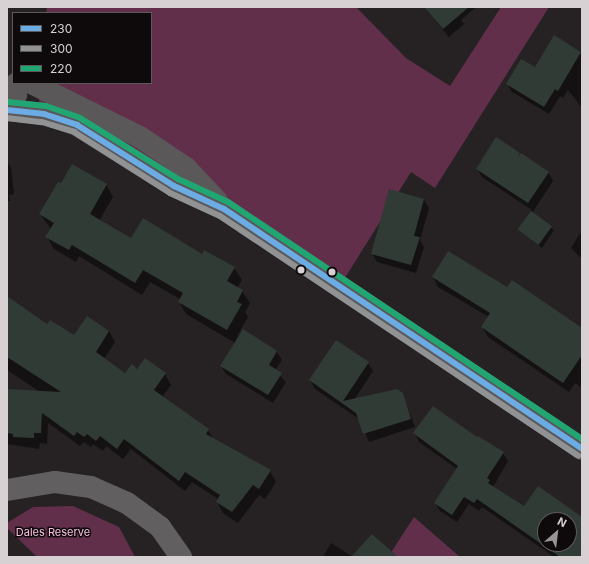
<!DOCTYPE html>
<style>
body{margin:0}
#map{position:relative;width:589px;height:564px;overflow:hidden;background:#262123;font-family:Inter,sans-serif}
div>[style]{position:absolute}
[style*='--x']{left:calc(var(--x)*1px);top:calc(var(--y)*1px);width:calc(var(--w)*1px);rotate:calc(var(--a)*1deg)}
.green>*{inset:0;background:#622f4b}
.shadow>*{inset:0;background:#0007}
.building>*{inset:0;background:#303b36;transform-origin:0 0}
.minor>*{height:22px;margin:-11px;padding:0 11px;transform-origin:11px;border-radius:11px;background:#615f5f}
.secondary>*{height:22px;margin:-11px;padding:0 11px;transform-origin:11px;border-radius:11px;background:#5b5859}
.bus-1>*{height:6px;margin:-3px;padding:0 3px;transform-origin:3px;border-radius:3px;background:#6cace4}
.bus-2>*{height:6px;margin:-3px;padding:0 3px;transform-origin:3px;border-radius:3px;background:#909294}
.bus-3>*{height:6px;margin:-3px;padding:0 3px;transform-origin:3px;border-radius:3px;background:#20a672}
.dots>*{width:11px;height:11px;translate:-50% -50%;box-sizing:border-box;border:2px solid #0e0a0c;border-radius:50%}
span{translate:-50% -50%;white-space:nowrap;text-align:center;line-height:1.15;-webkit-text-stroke:3px #0e0a0c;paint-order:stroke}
.park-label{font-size:11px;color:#f8c0dc}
.frame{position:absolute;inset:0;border:8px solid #d7d1d4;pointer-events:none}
.legend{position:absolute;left:12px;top:12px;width:140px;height:72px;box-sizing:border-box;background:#0e0a0c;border:1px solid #5e5a5c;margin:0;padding:5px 7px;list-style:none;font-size:12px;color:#d7d1d4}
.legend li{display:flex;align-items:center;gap:8px;height:20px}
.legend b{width:20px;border:1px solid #5e5a5c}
.north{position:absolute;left:537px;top:512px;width:40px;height:40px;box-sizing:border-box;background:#0e0a0c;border:1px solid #5e5a5c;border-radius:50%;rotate:28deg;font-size:11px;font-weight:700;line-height:16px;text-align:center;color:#d7d1d4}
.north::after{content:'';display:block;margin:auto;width:14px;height:18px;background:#999396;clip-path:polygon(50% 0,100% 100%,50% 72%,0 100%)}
</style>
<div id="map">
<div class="green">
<div style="clip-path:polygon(47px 7px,356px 7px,406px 58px,450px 86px,501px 7px,549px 7px,435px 188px,411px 172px,345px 278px,39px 103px,41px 83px,151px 83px,151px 13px,46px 13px)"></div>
<div style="clip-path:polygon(73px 506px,119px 527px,135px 557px,37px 557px,7px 528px,7px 523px,33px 507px)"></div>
<div style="clip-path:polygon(414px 517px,460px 557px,388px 557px)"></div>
</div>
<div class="shadow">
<div style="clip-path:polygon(424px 7px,476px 7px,461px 20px,464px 24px,449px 37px)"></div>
<div style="clip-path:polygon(555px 37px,582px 52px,582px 108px,568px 90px,563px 98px,560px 96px,549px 114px,512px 92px,507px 84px,536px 68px)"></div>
<div style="clip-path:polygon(497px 139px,548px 172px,553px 181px,532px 213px,554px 230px,542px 248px,519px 230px,532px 210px,482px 177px,477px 169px)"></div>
<div style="clip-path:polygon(7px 161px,11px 168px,14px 194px,9px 195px,10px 201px,7px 201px)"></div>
<div style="clip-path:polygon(106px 184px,113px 197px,99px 221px,131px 240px,202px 255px,204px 251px,234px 268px,242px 280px,237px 288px,242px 291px,250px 303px,245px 312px,248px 317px,235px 340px,243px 330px,277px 352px,282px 360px,275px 370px,286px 382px,273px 403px,226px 374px,221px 366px,235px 343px,186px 314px,179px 302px,180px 299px,150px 282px,142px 295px,79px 256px,76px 262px,54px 249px,47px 237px,51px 229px,40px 214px,61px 185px)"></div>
<div style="clip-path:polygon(424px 200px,429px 208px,420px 240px,424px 247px,416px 273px,377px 262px,372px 254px)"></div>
<div style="clip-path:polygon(582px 230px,582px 259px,571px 248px)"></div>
<div style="clip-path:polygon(433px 277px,507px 289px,582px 329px,582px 388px,575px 383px,569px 392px,488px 337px,482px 327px,489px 317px,438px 287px)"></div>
<div style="clip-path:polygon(7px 297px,48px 325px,75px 337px,109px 331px,115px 342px,104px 359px,125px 375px,138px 370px,165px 374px,171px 385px,162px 397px,208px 430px,214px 440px,270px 471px,276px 482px,265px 499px,259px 495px,238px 523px,223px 513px,217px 502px,218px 499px,192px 482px,185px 491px,131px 449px,123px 459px,106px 446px,103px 451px,93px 444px,91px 447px,84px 442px,80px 446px,48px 423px,47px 444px,40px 443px,39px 449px,7px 444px,7px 391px,40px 392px,7px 370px)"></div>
<div style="clip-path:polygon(368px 363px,373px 371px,354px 400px,402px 393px,415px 427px,369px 442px,359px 419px,315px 389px,310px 380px)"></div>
<div style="clip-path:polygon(evenodd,415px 433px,477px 439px,503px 453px,508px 461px,493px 487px,524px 508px,582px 518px,582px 557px,554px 557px,482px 507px,479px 511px,469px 504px,457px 522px,440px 511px,435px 503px,457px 469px,419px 442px,415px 433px,545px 520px,569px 520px,569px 544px,545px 544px,545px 520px)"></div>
<div style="clip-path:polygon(331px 543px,353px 557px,394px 557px,323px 557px)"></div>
</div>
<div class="building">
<div style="clip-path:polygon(424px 7px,469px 7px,443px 29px)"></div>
<div style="clip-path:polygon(554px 35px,581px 52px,558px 91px,555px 89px,544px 107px,506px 84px,521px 59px,535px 67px)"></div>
<div style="clip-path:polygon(496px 137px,520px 153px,518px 156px,521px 153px,549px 172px,528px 203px,476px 169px)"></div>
<div style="clip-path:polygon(72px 164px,107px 184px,90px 214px,131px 238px,143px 218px,202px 254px,204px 250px,235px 267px,227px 281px,243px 290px,237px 302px,242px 304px,227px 330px,178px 302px,183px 293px,143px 270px,135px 283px,72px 245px,69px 250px,45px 237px,54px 223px,39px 214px,58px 182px,61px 183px)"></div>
<div style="clip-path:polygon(389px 189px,424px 199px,414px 236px,420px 237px,411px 265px,371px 254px)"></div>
<div style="left:531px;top:211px;width:26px;height:23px;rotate:36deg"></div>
<div style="clip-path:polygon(448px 251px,507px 287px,512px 280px,582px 328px,582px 355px,563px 383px,481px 327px,490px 313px,432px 277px)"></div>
<div style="clip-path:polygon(7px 296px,47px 324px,50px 320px,74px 335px,87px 316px,109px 331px,96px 352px,125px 373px,132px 364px,137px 369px,145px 358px,166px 373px,154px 390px,209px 429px,206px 434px,271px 470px,259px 489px,253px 485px,232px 512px,216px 502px,220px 495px,185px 472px,179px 481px,124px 439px,117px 449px,100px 436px,96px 441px,87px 434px,84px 437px,77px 432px,74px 436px,42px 413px,41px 433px,34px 433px,34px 438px,13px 437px,13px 434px,7px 433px,7px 389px,61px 392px,7px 357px)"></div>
<div style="clip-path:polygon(243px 329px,277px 351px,269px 365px,282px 373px,268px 395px,220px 366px)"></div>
<div style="clip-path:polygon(336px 340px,369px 362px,343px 401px,397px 389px,403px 393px,411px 419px,363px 434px,356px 413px,309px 380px)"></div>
<div style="clip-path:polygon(evenodd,433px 406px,477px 437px,478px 436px,504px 452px,487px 478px,490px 480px,488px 483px,524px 506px,538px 486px,582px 517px,582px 557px,560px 557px,477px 499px,474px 503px,464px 497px,452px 515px,434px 503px,458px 466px,413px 433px,433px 406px,545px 520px,569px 520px,569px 544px,545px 544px,545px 520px)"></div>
<div style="clip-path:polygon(372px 534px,398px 557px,351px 557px)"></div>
</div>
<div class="minor">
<div style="--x:7;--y:490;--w:49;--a:-9.5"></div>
<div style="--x:55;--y:482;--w:36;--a:8"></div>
<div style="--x:91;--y:487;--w:39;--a:24"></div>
<div style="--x:127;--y:503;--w:41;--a:36"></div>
<div style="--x:160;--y:527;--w:37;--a:55"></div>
</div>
<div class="secondary">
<div style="--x:31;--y:83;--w:122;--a:26.4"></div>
<div style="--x:140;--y:137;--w:55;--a:34"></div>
<div style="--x:186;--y:168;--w:45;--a:46.8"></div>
<div style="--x:7;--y:106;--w:14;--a:-51"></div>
<div style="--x:16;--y:95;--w:12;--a:-85"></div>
<div style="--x:7;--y:110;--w:37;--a:6"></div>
<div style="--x:44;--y:114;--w:35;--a:18"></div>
<div style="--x:77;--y:125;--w:115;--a:32.2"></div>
<div style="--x:174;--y:186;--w:55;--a:24.7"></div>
<div style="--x:224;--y:209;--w:431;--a:33.8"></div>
</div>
<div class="bus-1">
<div style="--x:7;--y:110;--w:37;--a:6"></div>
<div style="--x:44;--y:114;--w:35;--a:18"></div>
<div style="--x:77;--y:125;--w:115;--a:32.2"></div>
<div style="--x:174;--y:186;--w:55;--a:24.7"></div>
<div style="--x:224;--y:209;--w:431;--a:33.8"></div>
</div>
<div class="bus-2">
<div style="--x:7;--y:118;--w:35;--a:7"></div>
<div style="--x:42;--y:122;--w:34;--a:17"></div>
<div style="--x:74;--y:132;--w:114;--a:32.4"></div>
<div style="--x:170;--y:193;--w:55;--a:24.7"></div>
<div style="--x:220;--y:216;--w:431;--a:33.8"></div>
</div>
<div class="bus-3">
<div style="--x:8;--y:102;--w:38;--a:6"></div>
<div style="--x:46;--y:106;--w:36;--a:19"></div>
<div style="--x:80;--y:118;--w:115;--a:31.9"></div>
<div style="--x:178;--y:179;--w:55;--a:24.7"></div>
<div style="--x:228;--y:202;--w:426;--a:33.8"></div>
</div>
<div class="dots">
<div style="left:301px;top:270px;background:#d7d1d4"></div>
<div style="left:332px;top:272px;background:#d7d1d4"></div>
</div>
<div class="park-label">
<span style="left:53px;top:532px">Dales Reserve</span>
</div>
<div class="frame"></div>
<ul class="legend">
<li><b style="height:5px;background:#6cace4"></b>230</li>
<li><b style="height:5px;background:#909294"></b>300</li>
<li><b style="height:5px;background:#20a672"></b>220</li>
</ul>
<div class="north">N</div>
</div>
